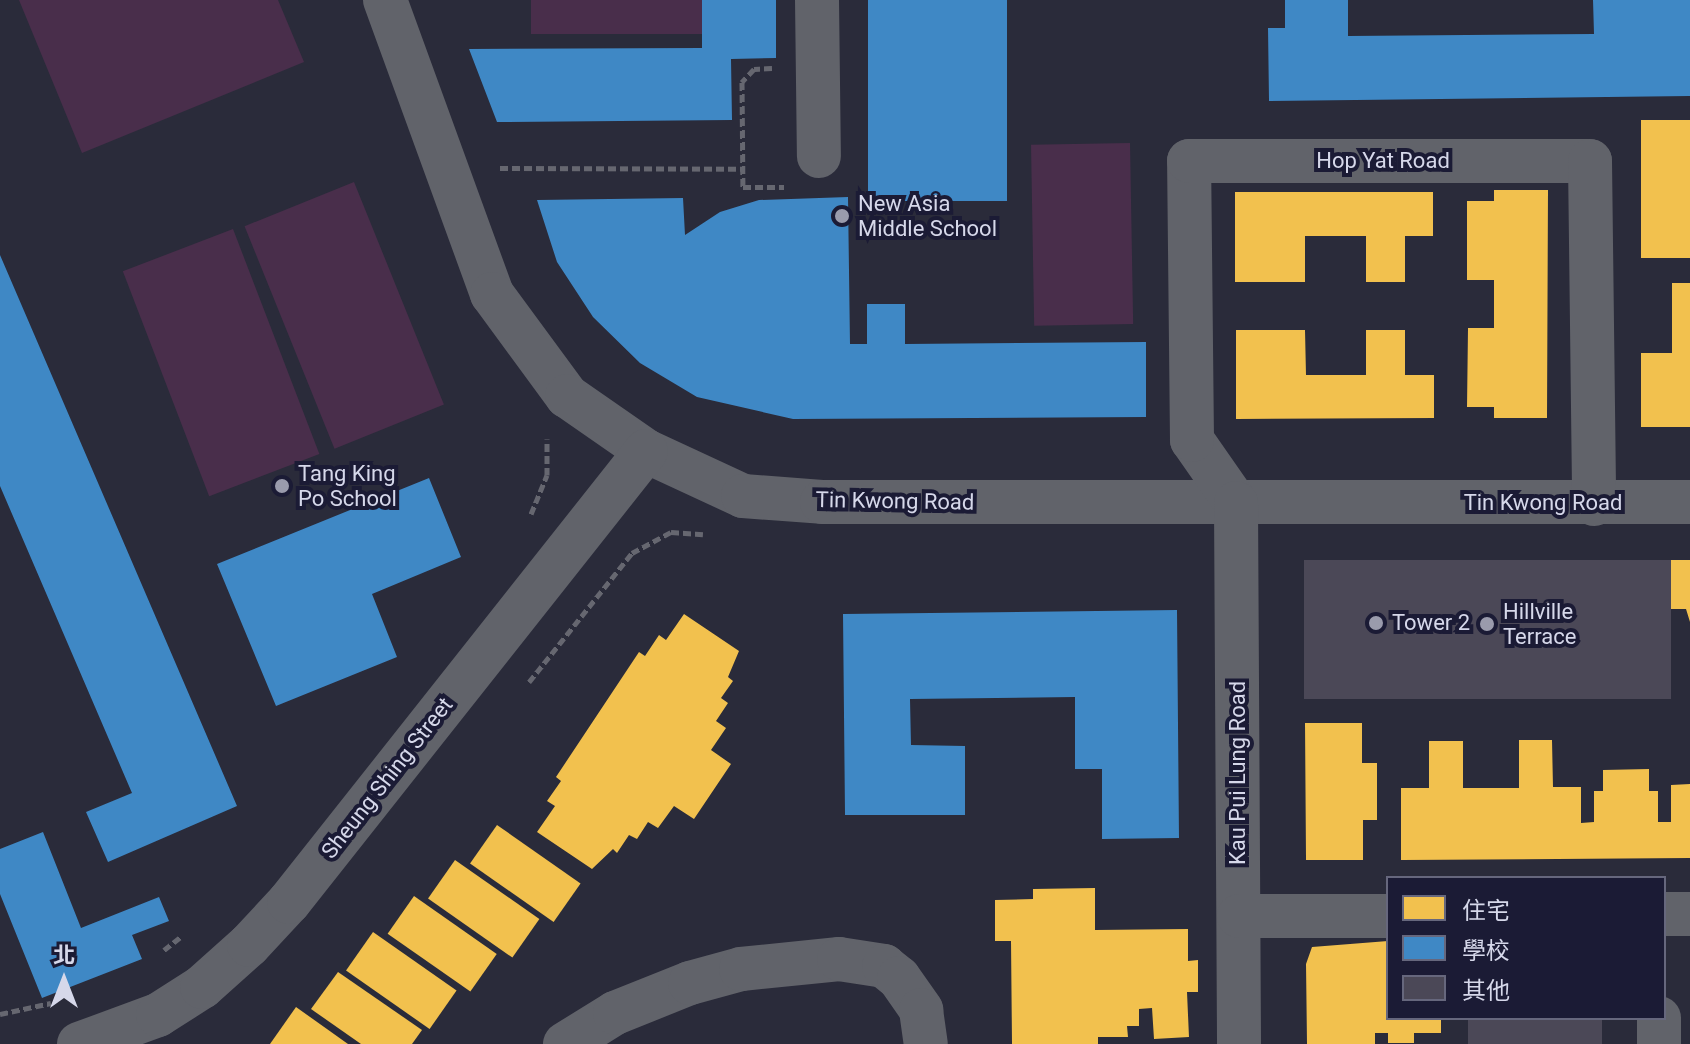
<!DOCTYPE html>
<meta charset="utf-8">
<style>
body{margin:0}
#map{position:relative;width:1690px;height:1044px;overflow:hidden;background:#2a2b3a;font-family:Roboto,"Noto Sans TC",sans-serif}
div>[style]{position:absolute}
[style*='--x']{left:calc(var(--x)*1px);top:calc(var(--y)*1px);width:calc(var(--w)*1px);rotate:calc(var(--a)*1deg)}
.green>*{inset:0;background:#492e4b;transform-origin:0 0}
.homes>*{inset:0;background:#f2c14e;transform-origin:0 0}
.schools>*{inset:0;background:#3f88c5;transform-origin:0 0}
.building>*{inset:0;background:#4b4857;transform-origin:0 0}
.path>*{height:5px;margin-top:-2.5px;transform-origin:0;background:repeating-linear-gradient(90deg,#666770 0 8px,transparent 0 12px)}
.minor>*{height:44px;margin:-22px;padding:0 22px;transform-origin:22px;border-radius:22px;background:#61636a}
.dots>*{width:22px;height:22px;translate:-50% -50%;box-sizing:border-box;border:4px solid #1b1b35;border-radius:50%}
span{translate:-50% -50%;white-space:nowrap;text-align:center;line-height:1.15;-webkit-text-stroke:8px #1b1b35;paint-order:stroke}
.street-label{font-size:22px;color:#d6d8ea}
.poi-label{font-size:22px;color:#d6d8ea}
.left{translate:0 -50%;text-align:left}
.legend{position:absolute;left:1386px;top:876px;width:280px;height:144px;box-sizing:border-box;background:#1b1b35;border:2px solid #66677d;margin:0;padding:10px 14px;list-style:none;font-size:24px;color:#d6d8ea}
.legend li{display:flex;align-items:center;gap:16px;height:40px}
.legend b{width:40px;border:2px solid #66677d}
.north{position:absolute;left:24px;top:940px;width:80px;height:80px;-webkit-text-stroke:6px #1b1b35;paint-order:stroke;rotate:0deg;font-size:22px;font-weight:700;line-height:32px;text-align:center;color:#d6d8ea}
.north::after{content:'';display:block;margin:auto;width:28px;height:36px;background:#d6d8ea;clip-path:polygon(50% 0,100% 100%,50% 72%,0 100%)}
</style>
<div id="map">
<div class="green">
<div style="clip-path:polygon(19px 0,278px 0,304px 62px,82px 153px)"></div>
<div style="left:531px;top:0;width:191px;height:34px"></div>
<div style="left:1130px;top:143px;width:181px;height:99px;rotate:89deg"></div>
<div style="left:354px;top:182px;width:240px;height:118px;rotate:68deg"></div>
<div style="left:233px;top:229px;width:241px;height:118px;rotate:69deg"></div>
</div>
<div class="homes">
<div style="left:1641px;top:120px;width:49px;height:138px"></div>
<div style="clip-path:polygon(1494px 190px,1548px 190px,1547px 418px,1494px 418px,1494px 407px,1467px 407px,1468px 328px,1494px 328px,1494px 280px,1467px 280px,1467px 201px,1494px 201px)"></div>
<div style="clip-path:polygon(1235px 192px,1433px 192px,1433px 236px,1405px 236px,1405px 282px,1366px 282px,1366px 236px,1305px 236px,1305px 282px,1235px 282px)"></div>
<div style="clip-path:polygon(1672px 283px,1690px 283px,1690px 427px,1641px 427px,1641px 353px,1672px 353px)"></div>
<div style="clip-path:polygon(1236px 330px,1305px 330px,1306px 375px,1366px 375px,1366px 330px,1405px 330px,1405px 375px,1434px 375px,1434px 418px,1236px 419px)"></div>
<div style="clip-path:polygon(1671px 560px,1690px 560px,1690px 622px,1686px 609px,1670px 609px,1670px 647px,1624px 647px,1623px 673px,1570px 673px,1570px 647px,1526px 647px,1528px 595px,1578px 599px,1578px 589px,1617px 589px,1617px 600px,1631px 596px,1671px 601px)"></div>
<div style="clip-path:polygon(1357px 589px,1396px 589px,1396px 599px,1446px 596px,1448px 647px,1402px 647px,1402px 673px,1349px 673px,1349px 647px,1304px 647px,1307px 595px,1357px 599px)"></div>
<div style="clip-path:polygon(684px 614px,739px 651px,728px 677px,733px 681px,721px 698px,728px 703px,716px 721px,726px 728px,711px 750px,731px 764px,694px 819px,674px 806px,658px 828px,648px 822px,637px 839px,629px 835px,617px 853px,613px 849px,592px 869px,537px 832px,555px 806px,547px 801px,561px 781px,556px 777px,639px 652px,645px 656px,659px 635px,666px 640px)"></div>
<div style="clip-path:polygon(1305px 723px,1362px 723px,1362px 763px,1377px 763px,1377px 820px,1363px 820px,1363px 860px,1306px 860px)"></div>
<div style="clip-path:polygon(1519px 740px,1552px 740px,1553px 787px,1581px 787px,1581px 823px,1594px 822px,1594px 791px,1603px 791px,1603px 770px,1649px 769px,1649px 791px,1658px 791px,1658px 822px,1671px 822px,1671px 785px,1690px 784px,1690px 858px,1401px 860px,1401px 788px,1429px 788px,1429px 741px,1463px 741px,1463px 788px,1519px 788px)"></div>
<div style="left:497px;top:825px;width:102px;height:47px;rotate:35deg"></div>
<div style="left:455px;top:860px;width:103px;height:47px;rotate:35deg"></div>
<div style="clip-path:polygon(1095px 888px,1095px 930px,1188px 929px,1188px 961px,1198px 960px,1198px 992px,1187px 992px,1189px 1037px,1154px 1039px,1152px 1008px,1139px 1009px,1139px 1026px,1127px 1026px,1128px 1037px,1098px 1037px,1098px 1044px,1012px 1044px,1011px 941px,995px 941px,995px 900px,1033px 899px,1033px 889px)"></div>
<div style="left:414px;top:896px;width:101px;height:46px;rotate:35deg"></div>
<div style="left:373px;top:932px;width:102px;height:47px;rotate:35deg"></div>
<div style="clip-path:polygon(1388px 941px,1388px 1018px,1441px 1018px,1441px 1033px,1414px 1033px,1414px 1043px,1388px 1043px,1388px 1033px,1375px 1033px,1375px 1044px,1307px 1044px,1306px 964px,1312px 947px)"></div>
<div style="clip-path:polygon(338px 972px,422px 1030px,412px 1044px,361px 1044px,311px 1009px)"></div>
<div style="clip-path:polygon(296px 1007px,348px 1044px,270px 1044px)"></div>
<div style="left:1509px;top:1018px;width:21px;height:20px"></div>
</div>
<div class="schools">
<div style="clip-path:polygon(702px 0,776px 0,776px 58px,731px 59px,732px 120px,497px 122px,469px 49px,702px 48px)"></div>
<div style="left:868px;top:0;width:139px;height:201px"></div>
<div style="clip-path:polygon(1285px 0,1348px 0,1348px 36px,1594px 34px,1593px 0,1690px 0,1690px 96px,1269px 101px,1268px 28px,1285px 28px)"></div>
<div style="clip-path:polygon(848px 197px,850px 344px,867px 344px,867px 304px,905px 304px,905px 344px,1146px 342px,1146px 417px,793px 419px,697px 397px,640px 363px,593px 317px,557px 262px,537px 200px,683px 198px,685px 235px,720px 212px,759px 200px)"></div>
<div style="clip-path:polygon(0 255px,237px 806px,108px 862px,86px 812px,132px 793px,0 486px)"></div>
<div style="clip-path:polygon(429px 478px,461px 557px,372px 594px,397px 657px,276px 706px,217px 564px)"></div>
<div style="clip-path:polygon(1177px 610px,1179px 838px,1102px 839px,1102px 769px,1075px 769px,1075px 697px,910px 699px,911px 745px,965px 746px,965px 815px,845px 815px,843px 614px)"></div>
<div style="clip-path:polygon(43px 832px,81px 928px,159px 897px,169px 921px,132px 935px,142px 959px,42px 998px,0 894px,0 849px)"></div>
</div>
<div class="building">
<div style="left:1671px;top:560px;width:139px;height:367px;rotate:90deg"></div>
<div style="left:1468px;top:1018px;width:134px;height:26px"></div>
</div>
<div class="path">
<div style="--x:772;--y:68;--w:18;--a:177"></div>
<div style="--x:754;--y:69;--w:18;--a:133"></div>
<div style="--x:742;--y:82;--w:105;--a:89.5"></div>
<div style="--x:743;--y:187;--w:41;--a:0"></div>
<div style="--x:500;--y:168;--w:243;--a:0.2"></div>
<div style="--x:531;--y:514;--w:42;--a:-67.7"></div>
<div style="--x:547;--y:475;--w:36;--a:-90"></div>
<div style="--x:529;--y:682;--w:165;--a:-51.4"></div>
<div style="--x:632;--y:553;--w:44;--a:-28.3"></div>
<div style="--x:671;--y:532;--w:32;--a:4"></div>
<div style="--x:164;--y:950;--w:23;--a:-38"></div>
<div style="--x:0;--y:1014;--w:52;--a:-12.2"></div>
</div>
<div class="minor">
<div style="--x:385;--y:0;--w:313;--a:70"></div>
<div style="--x:492;--y:294;--w:127;--a:53.7"></div>
<div style="--x:567;--y:396;--w:96;--a:34.8"></div>
<div style="--x:646;--y:451;--w:107;--a:24.9"></div>
<div style="--x:743;--y:496;--w:79;--a:4.3"></div>
<div style="--x:822;--y:502;--w:868;--a:0"></div>
<div style="--x:817;--y:0;--w:156;--a:89.3"></div>
<div style="--x:1236;--y:503;--w:77;--a:-124.9"></div>
<div style="--x:1192;--y:440;--w:279;--a:-90.6"></div>
<div style="--x:1189;--y:161;--w:401;--a:0"></div>
<div style="--x:1590;--y:161;--w:343;--a:89.3"></div>
<div style="--x:1236;--y:503;--w:541;--a:89.68"></div>
<div style="--x:1664;--y:914;--w:26;--a:0"></div>
<div style="--x:1239;--y:916;--w:149;--a:0"></div>
<div style="--x:1659;--y:1018;--w:26;--a:90"></div>
<div style="--x:79;--y:1044;--w:84;--a:-20.2"></div>
<div style="--x:158;--y:1015;--w:52;--a:-32.5"></div>
<div style="--x:202;--y:987;--w:63;--a:-41.8"></div>
<div style="--x:249;--y:945;--w:59;--a:-47.1"></div>
<div style="--x:289;--y:902;--w:575;--a:-51.64"></div>
<div style="--x:565;--y:1044;--w:59;--a:-31.8"></div>
<div style="--x:615;--y:1013;--w:81;--a:-21.8"></div>
<div style="--x:690;--y:983;--w:53;--a:-15.4"></div>
<div style="--x:741;--y:969;--w:99;--a:-5.8"></div>
<div style="--x:839;--y:959;--w:46;--a:8.8"></div>
<div style="--x:884;--y:966;--w:19;--a:39"></div>
<div style="--x:899;--y:978;--w:39;--a:55"></div>
<div style="--x:921;--y:1010;--w:34;--a:82"></div>
</div>
<div class="dots">
<div style="left:842px;top:216px;background:#9a9bac"></div>
<div style="left:282px;top:486px;background:#9a9bac"></div>
<div style="left:1376px;top:623px;background:#9a9bac"></div>
<div style="left:1487px;top:624px;background:#9a9bac"></div>
</div>
<div class="street-label">
<span style="left:1383px;top:161px">Hop Yat Road</span>
<span style="left:895px;top:501px;rotate:1deg">Tin Kwong Road</span>
<span style="left:1543px;top:503px">Tin Kwong Road</span>
<span style="left:1238px;top:773px;rotate:-90deg">Kau Pui Lung Road</span>
<span style="left:387px;top:778px;rotate:-52deg">Sheung Shing Street</span>
</div>
<div class="poi-label">
<span class="left" style="left:858px;top:216px">New Asia<br>Middle School</span>
<span class="left" style="left:298px;top:486px">Tang King<br>Po School</span>
<span class="left" style="left:1503px;top:624px">Hillville<br>Terrace</span>
<span class="left" style="left:1392px;top:623px">Tower 2</span>
</div>
<ul class="legend">
<li><b style="height:22px;background:#f2c14e"></b>住宅</li>
<li><b style="height:22px;background:#3f88c5"></b>學校</li>
<li><b style="height:22px;background:#4b4857"></b>其他</li>
</ul>
<div class="north">北</div>
</div>
